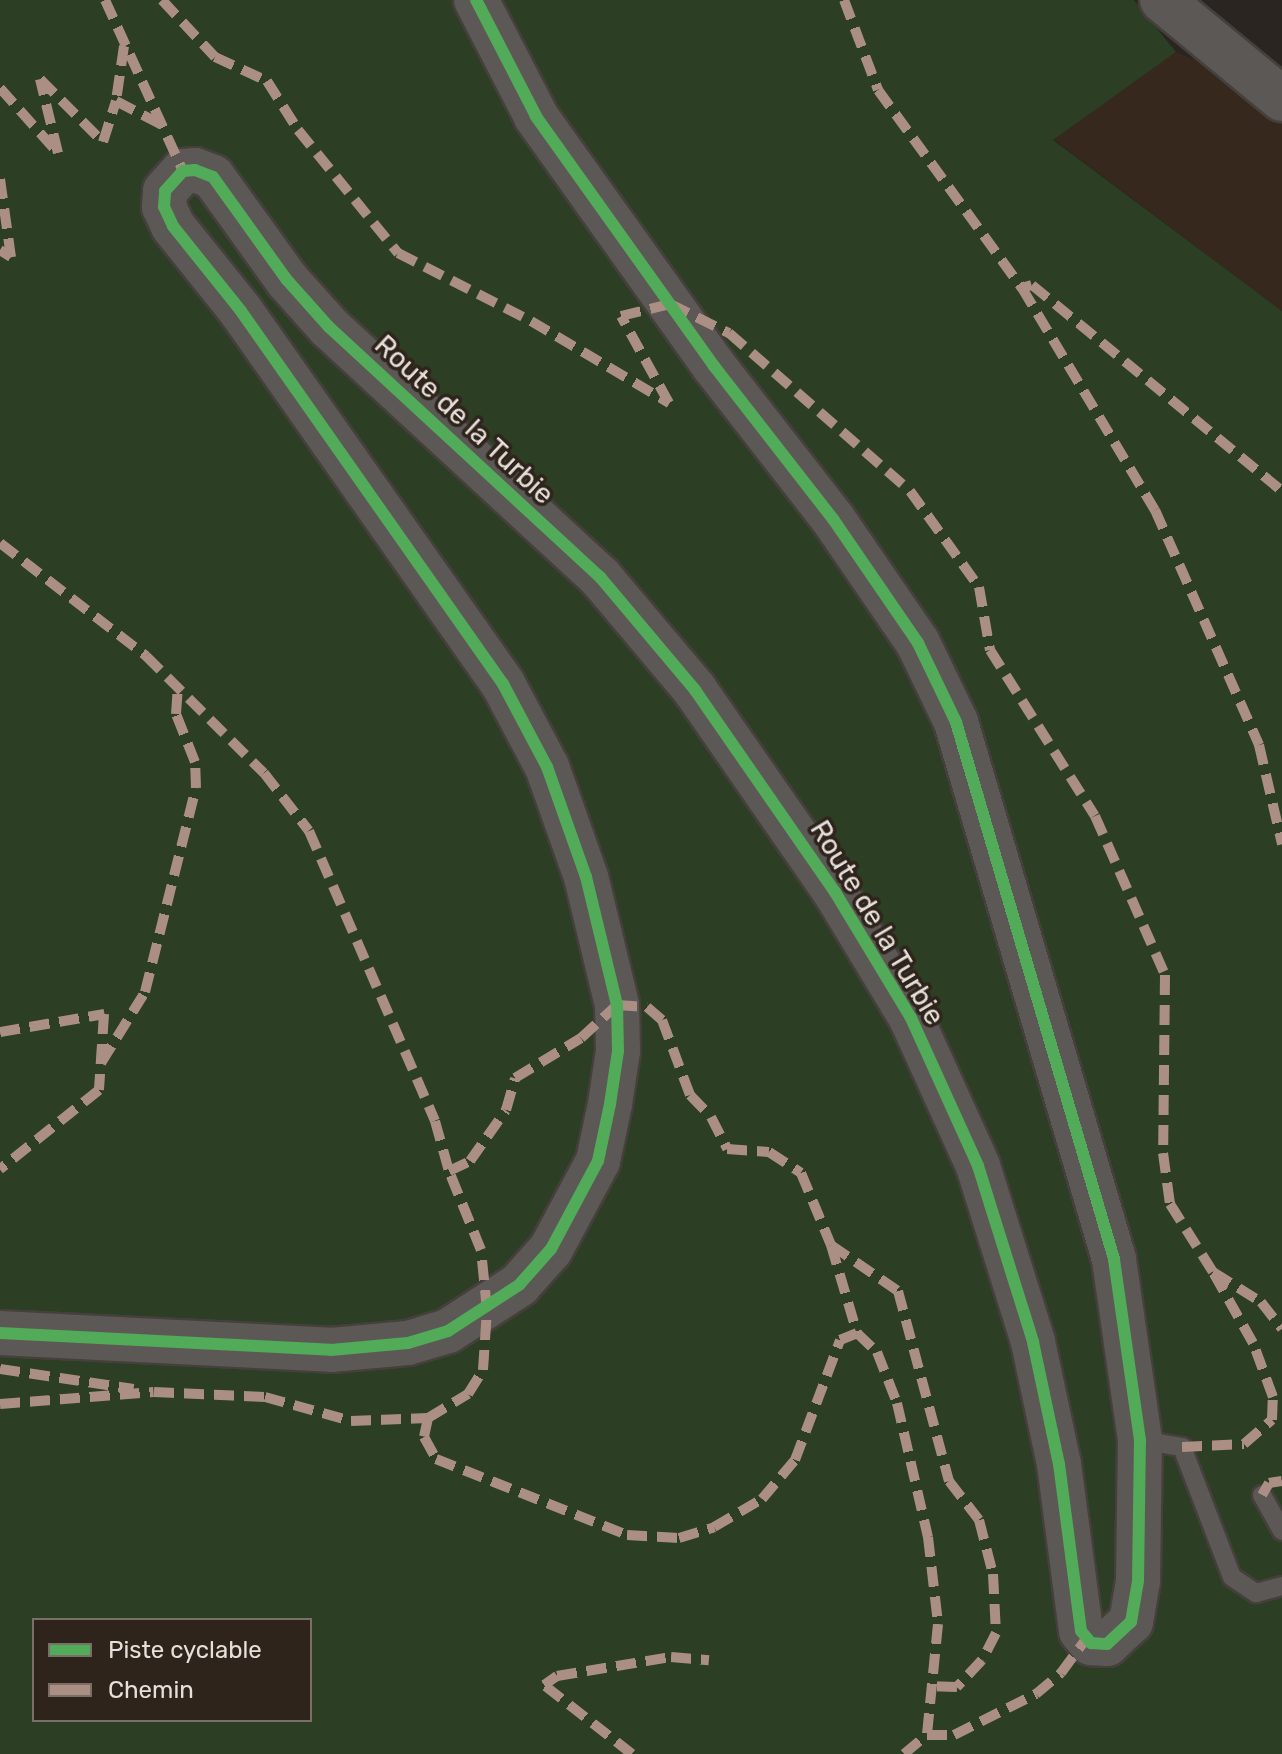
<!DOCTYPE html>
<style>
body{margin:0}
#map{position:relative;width:1282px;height:1754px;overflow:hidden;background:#2a2520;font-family:Rubik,sans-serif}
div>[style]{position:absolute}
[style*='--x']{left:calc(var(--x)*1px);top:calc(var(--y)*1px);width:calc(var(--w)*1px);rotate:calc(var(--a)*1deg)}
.built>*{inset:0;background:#36281d}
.green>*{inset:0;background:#2c3e23}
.roads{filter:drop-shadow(2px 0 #45403c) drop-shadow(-2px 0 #45403c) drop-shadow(0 2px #45403c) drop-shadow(0 -2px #45403c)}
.lane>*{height:18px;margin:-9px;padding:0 9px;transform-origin:9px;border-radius:9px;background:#5c5855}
.secondary>*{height:44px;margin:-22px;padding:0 22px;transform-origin:22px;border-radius:22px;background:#5c5855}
.quiet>*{height:10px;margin-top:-5px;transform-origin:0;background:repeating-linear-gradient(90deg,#ac8f84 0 20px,transparent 0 30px)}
.cycleway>*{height:12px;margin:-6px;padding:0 6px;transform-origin:6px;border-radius:6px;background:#51ab58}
span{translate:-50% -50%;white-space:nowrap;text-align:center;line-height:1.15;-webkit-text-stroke:7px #2e241c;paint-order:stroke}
.street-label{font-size:28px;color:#e7e0da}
.legend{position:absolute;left:32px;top:1618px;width:280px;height:104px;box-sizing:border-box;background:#2e241c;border:2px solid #786f68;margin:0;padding:10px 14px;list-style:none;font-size:24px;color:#e7e0da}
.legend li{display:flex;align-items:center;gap:16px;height:40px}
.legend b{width:40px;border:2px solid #786f68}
</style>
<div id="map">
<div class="built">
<div style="clip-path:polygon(1176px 52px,1282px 95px,1282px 311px,1053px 139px)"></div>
</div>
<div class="green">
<div style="clip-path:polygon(evenodd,0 0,1134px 0,1176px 52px,1053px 140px,1282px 311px,1282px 1754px,0 1754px,0 0,34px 1620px,310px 1620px,310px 1720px,34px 1720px,34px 1620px)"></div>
</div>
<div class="roads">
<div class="lane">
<div style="--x:1140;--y:1440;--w:43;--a:9.5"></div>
<div style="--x:1182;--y:1447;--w:139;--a:69"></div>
<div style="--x:1232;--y:1577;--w:29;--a:34"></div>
<div style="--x:1256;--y:1593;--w:27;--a:-15"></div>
<div style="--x:1262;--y:1495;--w:41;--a:60.9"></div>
</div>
<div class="secondary">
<div style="--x:1162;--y:0;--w:156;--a:39.5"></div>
<div style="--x:0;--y:1333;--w:331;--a:2.9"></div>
<div style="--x:331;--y:1350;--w:77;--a:-5.2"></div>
<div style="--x:408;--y:1343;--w:42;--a:-16.7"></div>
<div style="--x:448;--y:1331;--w:85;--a:-32.9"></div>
<div style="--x:519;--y:1285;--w:48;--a:-48.4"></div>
<div style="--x:551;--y:1249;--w:100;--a:-61.9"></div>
<div style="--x:598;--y:1161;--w:58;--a:-78.1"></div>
<div style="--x:610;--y:1104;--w:54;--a:-81.4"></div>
<div style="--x:618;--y:1051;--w:46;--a:-91.2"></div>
<div style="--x:617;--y:1005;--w:132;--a:-103.6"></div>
<div style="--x:586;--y:877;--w:117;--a:-109.5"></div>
<div style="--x:547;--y:767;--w:94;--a:-117.9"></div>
<div style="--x:503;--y:684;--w:456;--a:-125.1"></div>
<div style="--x:241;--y:311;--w:109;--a:-128.7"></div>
<div style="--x:173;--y:226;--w:21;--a:-115"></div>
<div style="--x:164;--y:207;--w:16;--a:-86"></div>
<div style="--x:165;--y:191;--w:27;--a:-48"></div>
<div style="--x:183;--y:171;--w:12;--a:-5"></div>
<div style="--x:195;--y:170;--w:19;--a:21"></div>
<div style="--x:213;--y:177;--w:127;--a:54.3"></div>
<div style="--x:287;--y:280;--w:63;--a:48.2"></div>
<div style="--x:329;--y:327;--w:369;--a:42.7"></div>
<div style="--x:600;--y:577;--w:148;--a:49.9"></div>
<div style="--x:695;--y:690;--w:246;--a:55.3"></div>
<div style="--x:835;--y:892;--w:147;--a:58.9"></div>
<div style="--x:911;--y:1018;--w:162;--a:65.6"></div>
<div style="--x:978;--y:1166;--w:184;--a:72.6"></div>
<div style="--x:1033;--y:1342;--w:125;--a:78"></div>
<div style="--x:1059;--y:1464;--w:168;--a:82.5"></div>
<div style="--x:1081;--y:1631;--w:16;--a:50"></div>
<div style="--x:1091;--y:1643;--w:16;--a:4"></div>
<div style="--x:1107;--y:1644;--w:33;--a:-43"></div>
<div style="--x:1131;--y:1622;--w:42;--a:-80.3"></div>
<div style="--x:1138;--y:1581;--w:141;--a:-89.2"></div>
<div style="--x:1140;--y:1440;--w:183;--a:-98.2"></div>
<div style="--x:1114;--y:1259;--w:560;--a:-106.4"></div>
<div style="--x:956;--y:722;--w:88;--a:-115.7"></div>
<div style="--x:918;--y:643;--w:150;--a:-124.4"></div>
<div style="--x:833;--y:519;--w:194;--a:-127.9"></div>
<div style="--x:714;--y:366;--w:307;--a:-125.5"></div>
<div style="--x:536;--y:116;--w:131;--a:-117.3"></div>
</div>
</div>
<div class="quiet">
<div style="--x:105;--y:0;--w:188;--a:65.5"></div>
<div style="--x:162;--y:0;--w:78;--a:47.1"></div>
<div style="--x:215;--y:57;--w:57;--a:24.8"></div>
<div style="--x:267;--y:81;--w:58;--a:57.7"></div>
<div style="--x:298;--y:130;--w:159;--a:50.9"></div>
<div style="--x:398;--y:253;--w:149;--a:27.1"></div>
<div style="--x:531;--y:321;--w:161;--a:30.7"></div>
<div style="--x:669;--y:403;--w:99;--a:-118.9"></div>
<div style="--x:621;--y:316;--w:50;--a:-13.8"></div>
<div style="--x:670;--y:304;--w:66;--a:26.2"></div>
<div style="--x:729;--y:333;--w:240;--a:41.1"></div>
<div style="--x:910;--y:491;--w:118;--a:54.3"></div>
<div style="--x:979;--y:587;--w:64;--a:80.1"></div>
<div style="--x:990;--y:650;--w:196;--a:57.7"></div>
<div style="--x:1095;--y:816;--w:174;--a:66.2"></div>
<div style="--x:1165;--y:975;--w:178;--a:90.6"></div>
<div style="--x:1163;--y:1153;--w:51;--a:82.2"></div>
<div style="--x:1170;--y:1204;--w:80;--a:57.7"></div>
<div style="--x:844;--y:0;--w:96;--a:69.3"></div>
<div style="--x:878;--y:90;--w:245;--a:54"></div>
<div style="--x:1022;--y:288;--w:259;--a:59.1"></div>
<div style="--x:1155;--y:510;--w:257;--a:66.1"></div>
<div style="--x:1259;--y:745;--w:102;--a:76.9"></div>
<div style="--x:124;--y:46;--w:56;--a:98.3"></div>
<div style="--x:116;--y:101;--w:56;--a:27.5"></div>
<div style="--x:0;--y:88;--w:87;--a:48.3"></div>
<div style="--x:58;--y:153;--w:76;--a:-103.7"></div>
<div style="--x:40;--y:79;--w:89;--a:45"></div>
<div style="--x:103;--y:142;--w:43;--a:-72.4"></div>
<div style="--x:0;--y:179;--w:79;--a:82"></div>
<div style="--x:11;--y:257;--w:13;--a:-148"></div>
<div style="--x:1022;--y:288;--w:10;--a:-17"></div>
<div style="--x:1032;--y:285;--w:324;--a:39.5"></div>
<div style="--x:0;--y:543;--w:185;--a:37.7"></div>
<div style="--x:146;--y:656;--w:166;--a:44.8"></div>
<div style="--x:264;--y:773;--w:73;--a:52.2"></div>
<div style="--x:309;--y:831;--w:316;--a:66.5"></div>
<div style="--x:435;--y:1121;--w:52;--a:74.4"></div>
<div style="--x:449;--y:1171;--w:23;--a:-25"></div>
<div style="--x:470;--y:1161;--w:62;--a:-54.8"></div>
<div style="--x:506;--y:1110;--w:33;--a:-74"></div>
<div style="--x:515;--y:1078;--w:77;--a:-31.2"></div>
<div style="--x:581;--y:1038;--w:49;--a:-42.5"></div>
<div style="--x:617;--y:1005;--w:30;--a:4"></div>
<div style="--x:647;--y:1007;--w:20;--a:41"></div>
<div style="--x:662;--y:1020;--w:80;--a:69.5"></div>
<div style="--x:690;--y:1095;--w:30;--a:46"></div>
<div style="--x:711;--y:1117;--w:36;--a:63"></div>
<div style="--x:727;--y:1149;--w:42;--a:4.1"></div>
<div style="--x:769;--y:1152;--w:38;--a:33"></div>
<div style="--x:801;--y:1173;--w:78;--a:67.4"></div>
<div style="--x:831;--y:1245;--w:81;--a:34.5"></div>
<div style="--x:898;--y:1291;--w:197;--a:75"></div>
<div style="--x:949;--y:1481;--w:49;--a:52.4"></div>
<div style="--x:979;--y:1520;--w:56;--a:75.5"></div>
<div style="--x:993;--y:1574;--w:59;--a:87.1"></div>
<div style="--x:996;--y:1633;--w:30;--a:117"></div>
<div style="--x:982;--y:1660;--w:37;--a:133"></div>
<div style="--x:957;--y:1687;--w:24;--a:-178"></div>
<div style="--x:0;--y:1032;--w:106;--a:-9.8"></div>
<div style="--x:104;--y:1014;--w:76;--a:93.8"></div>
<div style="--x:99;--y:1090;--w:127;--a:141.4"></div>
<div style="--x:101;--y:1063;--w:84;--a:-58.2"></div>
<div style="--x:145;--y:992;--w:210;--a:-76"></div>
<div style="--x:196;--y:788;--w:26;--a:-92"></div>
<div style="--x:195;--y:762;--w:52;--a:-111.6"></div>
<div style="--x:176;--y:714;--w:26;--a:-86"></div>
<div style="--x:831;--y:1245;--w:92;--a:73.5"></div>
<div style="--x:0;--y:1369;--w:135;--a:8.5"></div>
<div style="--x:0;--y:1404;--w:154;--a:-4.5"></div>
<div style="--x:154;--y:1392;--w:111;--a:2.6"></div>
<div style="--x:265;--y:1397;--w:89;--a:15.6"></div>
<div style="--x:351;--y:1421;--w:77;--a:-2.2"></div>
<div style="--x:428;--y:1418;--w:47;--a:-31"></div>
<div style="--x:468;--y:1394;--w:28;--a:-58"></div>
<div style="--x:483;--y:1370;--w:60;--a:-86.2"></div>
<div style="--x:487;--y:1310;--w:60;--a:-95.7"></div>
<div style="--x:481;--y:1250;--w:85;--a:-112.1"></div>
<div style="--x:428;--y:1418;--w:19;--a:102"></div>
<div style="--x:424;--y:1437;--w:25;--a:61"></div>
<div style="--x:436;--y:1459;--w:206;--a:21.7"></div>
<div style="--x:627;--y:1535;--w:52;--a:3.3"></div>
<div style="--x:679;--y:1538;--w:37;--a:-17"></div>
<div style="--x:714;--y:1527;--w:56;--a:-30.3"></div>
<div style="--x:762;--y:1499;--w:51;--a:-49.8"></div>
<div style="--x:795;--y:1460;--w:128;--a:-69.4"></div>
<div style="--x:840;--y:1340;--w:18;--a:-22"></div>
<div style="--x:857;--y:1333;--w:28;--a:44"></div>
<div style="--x:877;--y:1352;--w:55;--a:68.6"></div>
<div style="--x:897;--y:1403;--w:138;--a:77"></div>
<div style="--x:928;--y:1537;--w:88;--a:83.4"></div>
<div style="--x:938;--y:1624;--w:112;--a:95.7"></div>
<div style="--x:927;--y:1735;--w:27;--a:0"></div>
<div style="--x:954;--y:1735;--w:92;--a:-26.6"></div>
<div style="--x:1036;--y:1694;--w:33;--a:-40"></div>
<div style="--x:1061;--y:1673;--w:42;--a:-53.7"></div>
<div style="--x:1182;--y:1447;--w:62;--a:-2.8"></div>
<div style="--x:1244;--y:1444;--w:37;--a:-41"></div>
<div style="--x:1272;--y:1420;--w:23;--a:-88"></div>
<div style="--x:1273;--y:1397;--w:58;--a:-110.3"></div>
<div style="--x:1253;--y:1343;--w:81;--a:-119.4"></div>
<div style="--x:1213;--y:1272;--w:57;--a:32"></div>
<div style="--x:1261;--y:1302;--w:34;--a:52"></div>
<div style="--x:1262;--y:1495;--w:14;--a:-60"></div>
<div style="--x:1269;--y:1483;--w:13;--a:-9"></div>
<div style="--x:632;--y:1754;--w:112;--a:-141.9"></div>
<div style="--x:544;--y:1685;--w:16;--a:-35"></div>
<div style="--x:557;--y:1676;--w:116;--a:-9.5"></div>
<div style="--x:671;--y:1657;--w:38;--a:5"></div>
<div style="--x:904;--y:1754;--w:30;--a:-40"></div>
</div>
<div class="cycleway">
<div style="--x:0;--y:1333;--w:331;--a:2.9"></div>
<div style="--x:331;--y:1350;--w:77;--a:-5.2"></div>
<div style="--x:408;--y:1343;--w:42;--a:-16.7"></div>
<div style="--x:448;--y:1331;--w:85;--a:-32.9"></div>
<div style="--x:519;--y:1285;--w:48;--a:-48.4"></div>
<div style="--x:551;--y:1249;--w:100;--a:-61.9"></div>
<div style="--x:598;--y:1161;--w:58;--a:-78.1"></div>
<div style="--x:610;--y:1104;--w:54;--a:-81.4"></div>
<div style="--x:618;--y:1051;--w:46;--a:-91.2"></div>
<div style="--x:617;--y:1005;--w:132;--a:-103.6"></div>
<div style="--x:586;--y:877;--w:117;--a:-109.5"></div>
<div style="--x:547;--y:767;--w:94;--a:-117.9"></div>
<div style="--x:503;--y:684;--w:456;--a:-125.1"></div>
<div style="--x:241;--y:311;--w:109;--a:-128.7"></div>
<div style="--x:173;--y:226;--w:21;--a:-115"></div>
<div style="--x:164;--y:207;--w:16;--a:-86"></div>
<div style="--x:165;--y:191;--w:27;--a:-48"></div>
<div style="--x:183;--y:171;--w:12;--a:-5"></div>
<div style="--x:195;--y:170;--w:19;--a:21"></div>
<div style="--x:213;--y:177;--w:127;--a:54.3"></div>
<div style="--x:287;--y:280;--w:63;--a:48.2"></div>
<div style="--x:329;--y:327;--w:369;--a:42.7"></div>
<div style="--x:600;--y:577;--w:148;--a:49.9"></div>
<div style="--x:695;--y:690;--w:246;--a:55.3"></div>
<div style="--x:835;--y:892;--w:147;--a:58.9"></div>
<div style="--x:911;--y:1018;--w:162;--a:65.6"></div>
<div style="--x:978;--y:1166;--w:184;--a:72.6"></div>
<div style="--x:1033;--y:1342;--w:125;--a:78"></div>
<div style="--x:1059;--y:1464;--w:168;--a:82.5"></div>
<div style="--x:1081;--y:1631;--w:16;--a:50"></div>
<div style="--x:1091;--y:1643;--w:16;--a:4"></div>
<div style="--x:1107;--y:1644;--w:33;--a:-43"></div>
<div style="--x:1131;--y:1622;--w:42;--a:-80.3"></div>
<div style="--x:1138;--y:1581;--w:141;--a:-89.2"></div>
<div style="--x:1140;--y:1440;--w:183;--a:-98.2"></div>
<div style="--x:1114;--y:1259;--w:560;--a:-106.4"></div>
<div style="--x:956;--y:722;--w:88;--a:-115.7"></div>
<div style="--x:918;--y:643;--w:150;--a:-124.4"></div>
<div style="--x:833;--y:519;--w:194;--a:-127.9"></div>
<div style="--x:714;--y:366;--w:307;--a:-125.5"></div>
<div style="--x:536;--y:116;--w:131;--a:-117.3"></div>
</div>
<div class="street-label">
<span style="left:464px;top:420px;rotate:43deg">Route de la Turbie</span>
<span style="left:877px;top:923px;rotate:59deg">Route de la Turbie</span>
</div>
<ul class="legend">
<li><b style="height:10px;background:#51ab58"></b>Piste cyclable</li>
<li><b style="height:10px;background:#ac8f84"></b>Chemin</li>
</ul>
</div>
